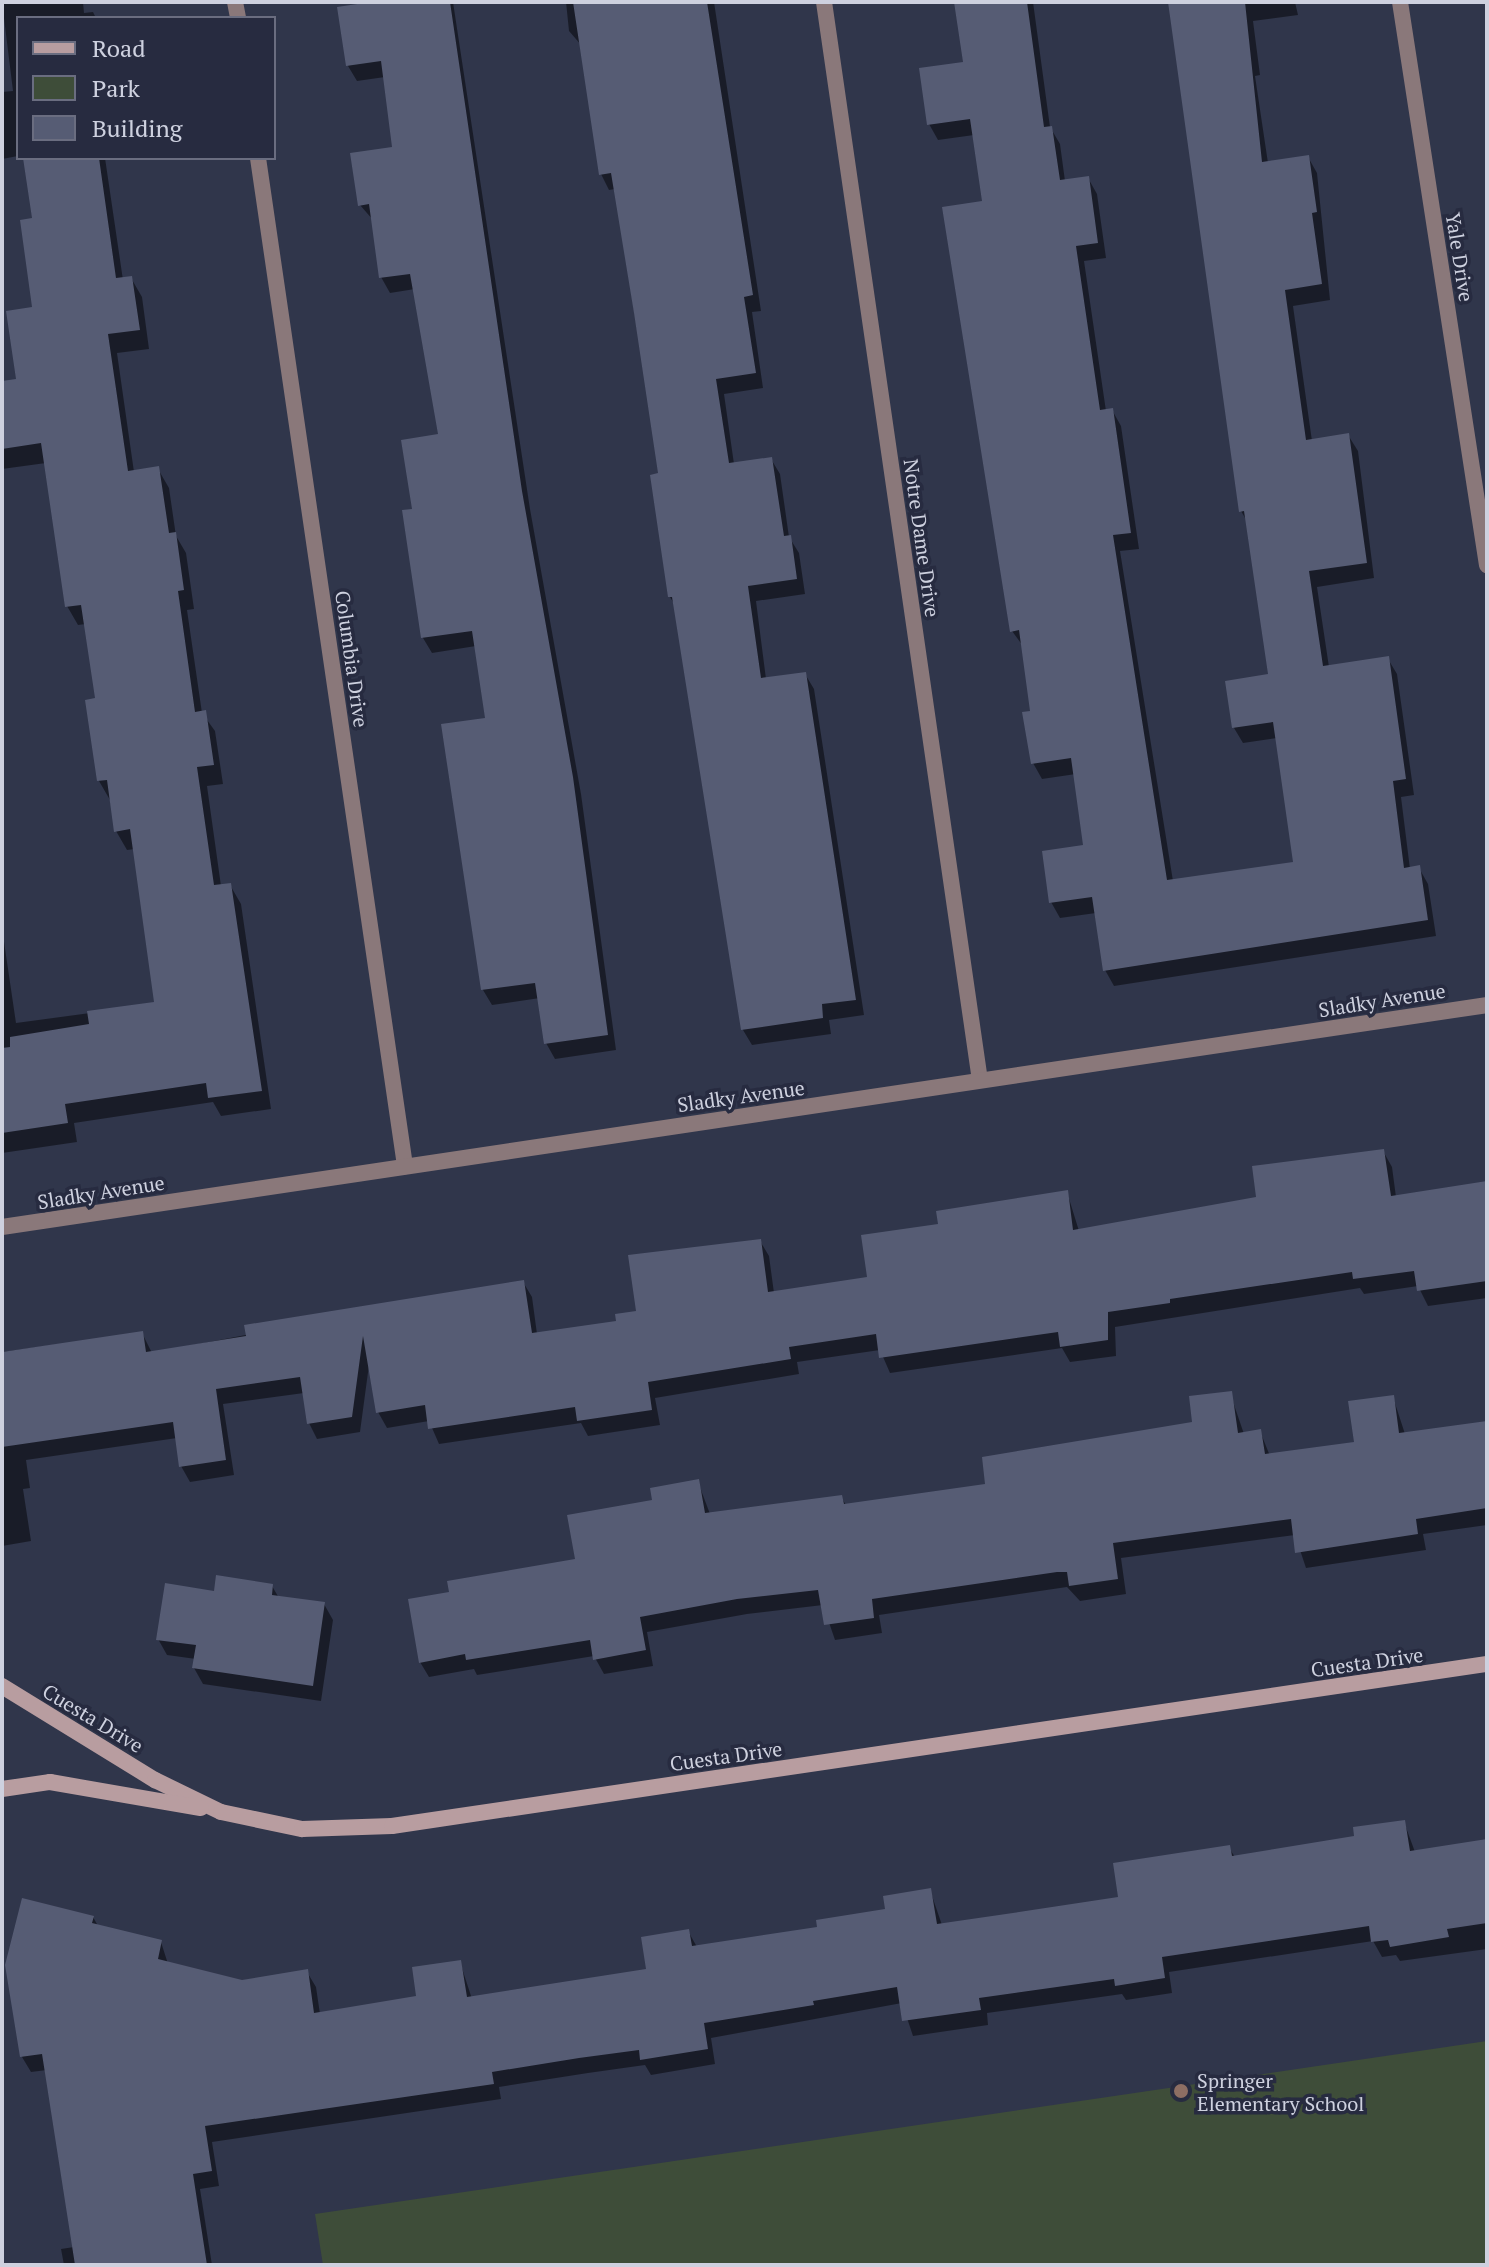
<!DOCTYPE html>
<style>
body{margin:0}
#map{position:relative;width:1489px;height:2267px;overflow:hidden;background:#30364b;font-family:"PT Serif",serif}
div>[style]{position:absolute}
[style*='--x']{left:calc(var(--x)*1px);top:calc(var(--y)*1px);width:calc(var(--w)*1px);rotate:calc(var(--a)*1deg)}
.green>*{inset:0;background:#3e4d39}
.shadow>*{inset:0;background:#0007}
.building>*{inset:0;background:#565c74}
.street>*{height:16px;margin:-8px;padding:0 8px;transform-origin:8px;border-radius:8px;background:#8a787a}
.secondary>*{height:16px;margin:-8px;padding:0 8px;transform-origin:8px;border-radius:8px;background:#b89da0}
.dots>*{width:22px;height:22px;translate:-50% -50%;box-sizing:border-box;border:4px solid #272b40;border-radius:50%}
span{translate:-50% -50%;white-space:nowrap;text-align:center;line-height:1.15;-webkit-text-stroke:7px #272b40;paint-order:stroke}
.street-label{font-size:20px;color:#ced1df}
.poi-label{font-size:20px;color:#ced1df}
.left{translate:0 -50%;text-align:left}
.frame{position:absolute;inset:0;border:4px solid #ced1df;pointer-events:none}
.legend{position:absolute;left:16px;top:16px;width:260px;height:144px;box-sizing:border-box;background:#272b40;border:2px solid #6a6d80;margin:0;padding:10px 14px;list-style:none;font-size:24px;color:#ced1df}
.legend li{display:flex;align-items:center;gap:16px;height:40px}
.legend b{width:40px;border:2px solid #6a6d80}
</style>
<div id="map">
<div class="green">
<div style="clip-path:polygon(1487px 2041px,1487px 2265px,323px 2265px,315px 2214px)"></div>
</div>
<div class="shadow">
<div style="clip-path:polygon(2px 2px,83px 2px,84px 13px,93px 12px,96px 18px,18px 18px,18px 156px,2px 159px,2px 92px,13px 91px)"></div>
<div style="clip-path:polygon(385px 2px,453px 2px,530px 509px,581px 794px,616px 1050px,555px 1059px,546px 1043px,540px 998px,492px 1005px,483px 990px,487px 720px,476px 646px,432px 653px,423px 638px,414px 510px,441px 435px,415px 289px,390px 293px,381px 277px,373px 220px,360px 205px,395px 149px,385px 77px,357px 81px,348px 66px)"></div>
<div style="clip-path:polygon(566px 2px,714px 2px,761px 311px,752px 312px,763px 388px,724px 394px,734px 464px,771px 459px,780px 474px,789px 537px,799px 553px,805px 594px,756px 601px,766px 679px,805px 674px,814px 689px,864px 1015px,829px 1020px,831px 1034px,752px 1045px,743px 1030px,676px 607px,670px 597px,660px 475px,615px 189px,609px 190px,601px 174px,582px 46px,569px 31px)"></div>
<div style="clip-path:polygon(956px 2px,1033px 2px,1050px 127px,1060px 144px,1065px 181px,1088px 178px,1097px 194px,1106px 258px,1084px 261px,1106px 411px,1112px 410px,1121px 426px,1139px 549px,1120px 551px,1173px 881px,1295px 863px,1277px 738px,1243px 743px,1234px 728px,1270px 676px,1248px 523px,1241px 511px,1170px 2px,1295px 2px,1298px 15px,1253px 21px,1260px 75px,1255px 76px,1268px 163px,1308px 157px,1317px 173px,1330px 300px,1293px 306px,1312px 441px,1348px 435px,1358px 451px,1374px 578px,1317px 587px,1329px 667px,1388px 659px,1397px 674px,1414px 795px,1401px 797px,1410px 869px,1419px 868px,1428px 884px,1436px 936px,1114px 986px,1105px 970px,1096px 913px,1060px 918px,1051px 902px,1086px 847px,1076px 774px,1042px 779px,1033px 763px,1033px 712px,1023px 646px,1012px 631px,984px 203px,974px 135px,938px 140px,929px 124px,965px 64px)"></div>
<div style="clip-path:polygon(25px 158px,105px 158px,123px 280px,131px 278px,142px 297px,149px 349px,117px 353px,134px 472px,158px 469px,169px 488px,176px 536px,186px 553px,194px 609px,187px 610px,202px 713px,215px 731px,223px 784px,207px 786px,221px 886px,230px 885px,241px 904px,271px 1109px,221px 1116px,213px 1102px,74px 1123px,77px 1142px,2px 1153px,2px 928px,16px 1023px,157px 1004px,135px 849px,127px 850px,116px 831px,110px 800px,99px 781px,97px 700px,86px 624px,78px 625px,67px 606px,46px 463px,2px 469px,2px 383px,18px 381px,34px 309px,35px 219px)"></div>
<div style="clip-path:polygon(1383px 1151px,1392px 1167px,1396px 1197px,1487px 1183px,1487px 1298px,1428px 1306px,1418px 1286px,1364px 1294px,1360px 1288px,1115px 1327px,1116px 1356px,1070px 1362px,1062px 1348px,890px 1373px,880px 1350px,797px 1362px,799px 1374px,655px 1398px,660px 1425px,588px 1436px,581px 1423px,439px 1444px,429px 1421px,387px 1428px,378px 1412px,369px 1365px,360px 1432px,317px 1439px,309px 1423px,304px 1393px,223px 1404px,234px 1475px,190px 1482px,181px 1466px,177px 1438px,26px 1460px,30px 1488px,23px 1489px,31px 1541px,2px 1546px,2px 1352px,142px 1333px,152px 1353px,523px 1282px,532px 1297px,537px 1334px,619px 1323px,760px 1241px,769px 1256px,774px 1293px,870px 1279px,941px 1226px,1067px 1192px,1079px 1231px,1258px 1198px)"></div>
<div style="clip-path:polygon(1230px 1393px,1244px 1434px,1260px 1431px,1270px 1456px,1356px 1444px,1393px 1397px,1405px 1434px,1487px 1423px,1487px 1525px,1423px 1534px,1426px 1550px,1306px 1568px,1295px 1535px,1121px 1558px,1126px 1594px,1080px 1601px,1067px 1587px,879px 1615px,882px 1633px,835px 1640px,823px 1605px,747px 1614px,647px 1632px,653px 1666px,604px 1674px,594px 1656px,477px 1675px,474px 1669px,429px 1677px,420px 1662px,451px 1594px,578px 1561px,654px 1502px,698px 1482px,710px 1514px,841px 1497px,846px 1505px,988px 1485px,1195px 1423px)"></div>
<div style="clip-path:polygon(272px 1586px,279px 1598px,324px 1604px,333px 1620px,321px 1701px,203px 1684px,194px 1668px,196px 1659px,167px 1655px,158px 1639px,215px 1593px)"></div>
<div style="clip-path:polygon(1404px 1822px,1415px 1852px,1487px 1842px,1487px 1949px,1400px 1961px,1396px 1955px,1382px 1957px,1373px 1941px,1169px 1972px,1172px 1993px,1126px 2000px,1122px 1994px,987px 2013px,988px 2025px,913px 2036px,902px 2003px,711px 2038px,715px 2064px,651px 2075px,645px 2065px,588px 2073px,499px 2087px,501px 2099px,212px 2142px,219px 2186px,200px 2189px,212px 2265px,64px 2265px,61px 2249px,74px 2247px,47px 2070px,31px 2072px,22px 2057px,93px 1917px,98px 1926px,161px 1942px,168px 1964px,241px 1982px,307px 1972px,316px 1987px,320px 2014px,418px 1998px,460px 1962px,472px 1999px,649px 1970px,688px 1931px,697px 1947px,819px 1928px,887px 1911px,930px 1890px,942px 1925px,1121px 1898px,1229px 1848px,1235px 1857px,1357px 1838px)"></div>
</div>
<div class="building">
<div style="clip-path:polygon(371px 2px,450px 2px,522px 491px,573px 777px,608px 1035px,544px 1044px,535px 983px,481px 990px,441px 724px,485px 718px,472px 631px,421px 638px,402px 510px,412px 509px,401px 440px,438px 434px,410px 274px,379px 278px,369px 204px,358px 206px,350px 153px,392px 147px,381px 61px,346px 66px,337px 7px)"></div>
<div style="clip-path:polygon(573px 2px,707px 2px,753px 295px,744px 297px,756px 373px,716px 379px,729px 463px,772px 457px,784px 536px,791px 535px,797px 579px,748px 586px,761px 678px,806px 672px,856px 1000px,822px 1004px,823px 1018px,741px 1030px,672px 597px,668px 597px,650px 475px,658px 473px,634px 313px,611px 173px,599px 175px)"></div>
<div style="clip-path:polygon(954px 2px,1027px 2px,1044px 127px,1052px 126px,1060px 180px,1089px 176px,1098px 243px,1076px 246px,1100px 410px,1113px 408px,1131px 533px,1113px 535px,1167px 880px,1293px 862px,1273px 722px,1232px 728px,1225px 681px,1268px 674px,1244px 511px,1239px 512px,1168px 2px,1245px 2px,1262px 162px,1309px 155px,1317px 212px,1312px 213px,1322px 284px,1285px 290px,1306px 440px,1349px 433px,1367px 563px,1309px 571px,1323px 666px,1389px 656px,1406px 779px,1393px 781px,1404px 868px,1420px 865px,1428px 920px,1103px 971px,1092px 897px,1049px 903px,1042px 851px,1083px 845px,1071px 758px,1031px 764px,1022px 712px,1030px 711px,1019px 630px,1010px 632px,942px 207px,982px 201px,970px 119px,927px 125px,919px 68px,963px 62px)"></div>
<div style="clip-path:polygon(23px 158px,99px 158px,116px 278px,132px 276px,140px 330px,108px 334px,128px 471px,159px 466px,169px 533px,176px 532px,184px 590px,178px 591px,195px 712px,206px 710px,214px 765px,197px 767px,214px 885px,231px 883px,262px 1091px,208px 1098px,206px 1083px,65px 1104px,68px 1123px,2px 1133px,2px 1048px,10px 1047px,10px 1037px,89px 1024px,87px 1011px,154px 1002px,130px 829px,114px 832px,107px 780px,97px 781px,85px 700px,95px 698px,81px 605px,65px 607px,41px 443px,2px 449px,2px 381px,16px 379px,6px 311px,32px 307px,20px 220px,32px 218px)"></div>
<div style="clip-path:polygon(1384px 1149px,1391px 1196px,1487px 1181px,1487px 1281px,1417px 1291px,1414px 1271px,1353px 1279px,1352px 1272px,1170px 1299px,1170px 1303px,1108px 1312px,1108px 1340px,1060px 1347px,1058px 1332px,879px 1358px,876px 1334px,789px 1347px,791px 1359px,648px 1382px,652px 1410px,577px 1421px,575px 1407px,428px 1429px,425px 1405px,376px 1413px,363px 1336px,352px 1417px,307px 1424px,300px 1377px,216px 1389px,226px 1460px,179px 1467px,173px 1422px,2px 1447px,2px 1352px,143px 1331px,146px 1352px,246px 1336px,244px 1325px,524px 1280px,532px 1333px,616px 1321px,615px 1314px,636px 1311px,628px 1255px,761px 1239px,768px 1292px,867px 1277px,861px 1235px,938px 1224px,936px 1211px,1068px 1190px,1073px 1230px,1256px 1197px,1252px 1166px)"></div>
<div style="clip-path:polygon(1232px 1391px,1238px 1433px,1261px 1429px,1265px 1454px,1354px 1442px,1348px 1401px,1394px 1395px,1399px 1433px,1487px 1421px,1487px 1508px,1416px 1519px,1418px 1534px,1295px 1553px,1291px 1519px,1113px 1543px,1118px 1579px,1069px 1586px,1067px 1572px,1057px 1572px,872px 1599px,874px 1618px,824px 1625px,818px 1590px,737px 1599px,640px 1617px,646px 1650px,593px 1660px,590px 1640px,466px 1660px,465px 1654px,419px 1663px,408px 1599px,449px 1592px,447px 1581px,575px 1559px,567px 1515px,652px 1500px,650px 1488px,699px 1479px,705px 1513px,842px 1495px,844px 1504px,985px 1484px,982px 1457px,1192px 1422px,1189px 1396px)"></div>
<div style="clip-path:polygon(216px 1575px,273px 1584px,272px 1595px,325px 1602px,313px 1686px,192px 1668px,196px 1645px,156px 1640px,165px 1583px,214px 1591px)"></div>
<div style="clip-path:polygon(1405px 1820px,1410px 1851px,1487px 1839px,1487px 1923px,1447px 1929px,1449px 1937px,1390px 1947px,1388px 1940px,1371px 1942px,1369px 1926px,1162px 1957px,1165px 1978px,1115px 1986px,1114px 1979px,979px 1998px,981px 2010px,902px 2021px,897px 1987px,813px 2001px,814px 2005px,704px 2023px,708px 2049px,640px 2060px,639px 2050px,579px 2058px,492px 2072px,494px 2084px,205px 2126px,212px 2171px,193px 2174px,207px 2265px,75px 2265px,42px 2054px,20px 2057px,5px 1965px,22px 1898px,94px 1916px,92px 1923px,162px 1940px,158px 1959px,242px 1980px,308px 1969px,314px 2013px,416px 1996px,412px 1967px,461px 1960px,467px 1997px,646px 1969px,641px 1937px,689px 1929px,692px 1946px,817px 1927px,816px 1920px,885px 1909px,883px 1896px,931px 1888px,937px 1924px,1019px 1912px,1118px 1897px,1113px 1863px,1230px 1845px,1232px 1856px,1354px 1836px,1353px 1827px)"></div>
</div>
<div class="street">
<div style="--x:235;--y:2;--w:16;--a:79"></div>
<div style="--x:824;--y:2;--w:1089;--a:81.77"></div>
<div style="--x:1400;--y:2;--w:570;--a:81.22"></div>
<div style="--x:258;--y:158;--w:1019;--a:81.7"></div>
<div style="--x:2;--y:1227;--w:1502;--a:-8.5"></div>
</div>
<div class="secondary">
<div style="--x:2;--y:1686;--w:180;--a:31.6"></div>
<div style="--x:155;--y:1780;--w:73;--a:25.9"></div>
<div style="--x:221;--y:1812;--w:83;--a:11.9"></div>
<div style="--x:302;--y:1829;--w:90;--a:-1.9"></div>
<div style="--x:392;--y:1826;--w:1107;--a:-8.42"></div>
<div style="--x:2;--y:1789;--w:49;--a:-8.3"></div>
<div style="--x:50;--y:1782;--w:153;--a:9.8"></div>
</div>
<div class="dots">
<div style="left:1181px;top:2091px;background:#8d6e63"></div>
</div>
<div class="street-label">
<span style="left:1460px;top:257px;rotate:81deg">Yale Drive</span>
<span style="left:922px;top:538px;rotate:82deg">Notre Dame Drive</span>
<span style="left:352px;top:659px;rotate:82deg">Columbia Drive</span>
<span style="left:1382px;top:1000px;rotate:-9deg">Sladky Avenue</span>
<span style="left:741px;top:1096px;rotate:-8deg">Sladky Avenue</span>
<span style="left:101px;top:1192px;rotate:-9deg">Sladky Avenue</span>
<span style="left:1367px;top:1662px;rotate:-8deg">Cuesta Drive</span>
<span style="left:93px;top:1718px;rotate:31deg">Cuesta Drive</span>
<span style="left:726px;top:1756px;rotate:-8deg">Cuesta Drive</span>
</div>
<div class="poi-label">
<span class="left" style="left:1197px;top:2092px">Springer<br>Elementary School</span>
</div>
<div class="frame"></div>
<ul class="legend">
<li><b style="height:10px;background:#b89da0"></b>Road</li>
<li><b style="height:22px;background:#3e4d39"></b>Park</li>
<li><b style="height:22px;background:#565c74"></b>Building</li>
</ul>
</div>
